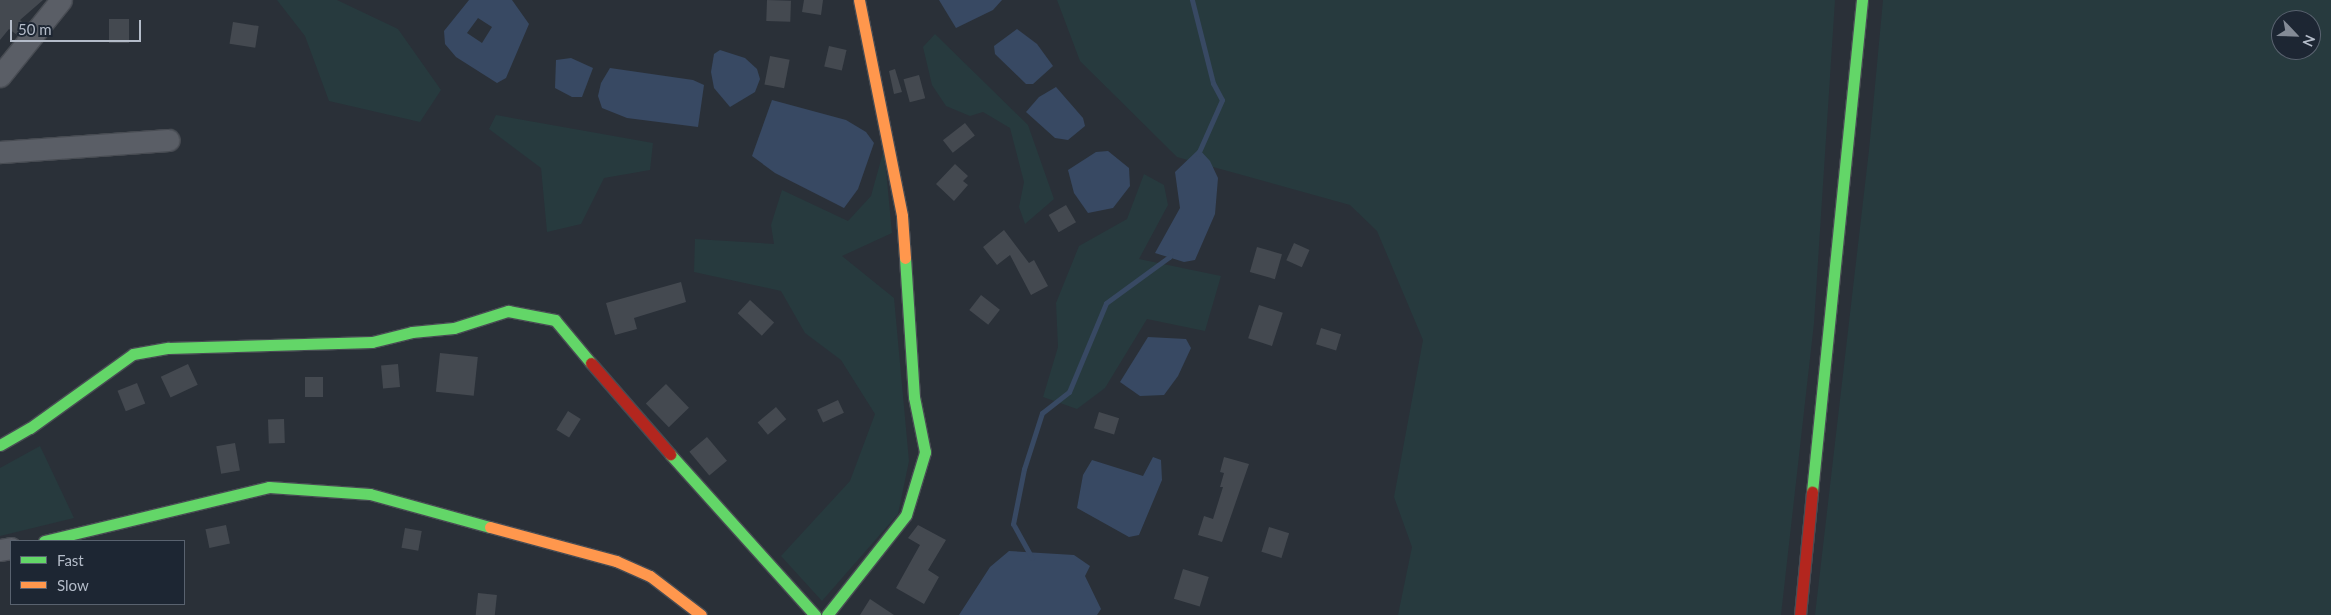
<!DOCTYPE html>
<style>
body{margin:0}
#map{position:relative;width:2331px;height:615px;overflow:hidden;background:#2a3038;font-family:Lato,sans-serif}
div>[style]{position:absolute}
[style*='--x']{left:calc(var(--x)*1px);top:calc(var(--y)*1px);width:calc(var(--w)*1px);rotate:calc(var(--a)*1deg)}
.green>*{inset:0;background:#273a3e}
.water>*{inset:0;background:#384963}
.stream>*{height:5px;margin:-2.5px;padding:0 2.5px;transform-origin:2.5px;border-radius:2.5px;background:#384963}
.building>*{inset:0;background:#444950;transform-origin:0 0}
.roads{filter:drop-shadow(1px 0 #484c53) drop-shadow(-1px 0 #484c53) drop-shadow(0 1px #484c53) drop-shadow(0 -1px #484c53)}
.street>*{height:21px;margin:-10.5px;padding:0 10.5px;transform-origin:10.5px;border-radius:10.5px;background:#5a5e66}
.fast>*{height:11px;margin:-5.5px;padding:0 5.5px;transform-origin:5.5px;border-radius:5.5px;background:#63d668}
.slow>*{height:11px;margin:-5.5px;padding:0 5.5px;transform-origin:5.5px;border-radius:5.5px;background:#ff974d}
.jam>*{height:11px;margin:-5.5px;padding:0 5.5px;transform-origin:5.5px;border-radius:5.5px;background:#b3261e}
span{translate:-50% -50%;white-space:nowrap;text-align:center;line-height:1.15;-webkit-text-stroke:4.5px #1d2633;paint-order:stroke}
.legend{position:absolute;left:10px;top:540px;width:175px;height:65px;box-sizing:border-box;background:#1d2633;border:1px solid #59626f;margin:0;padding:6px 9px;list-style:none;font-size:15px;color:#b4bcc9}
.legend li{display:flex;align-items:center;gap:10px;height:25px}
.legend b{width:25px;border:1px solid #59626f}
.north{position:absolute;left:2271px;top:10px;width:50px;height:50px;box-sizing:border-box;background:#1d2633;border:1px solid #59626f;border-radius:50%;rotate:114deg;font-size:14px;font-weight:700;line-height:20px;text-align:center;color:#b4bcc9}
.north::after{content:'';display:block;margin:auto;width:18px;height:22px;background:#848b96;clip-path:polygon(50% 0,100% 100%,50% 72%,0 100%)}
.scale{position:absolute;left:10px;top:20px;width:131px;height:22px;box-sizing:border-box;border:2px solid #b4bcc9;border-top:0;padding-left:6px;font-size:15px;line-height:18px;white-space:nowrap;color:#b4bcc9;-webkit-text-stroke:4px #1d2633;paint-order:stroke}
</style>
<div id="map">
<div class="green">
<div style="clip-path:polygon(277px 0,337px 0,398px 29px,441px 90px,420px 122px,329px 101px,305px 36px)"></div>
<div style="clip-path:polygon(1057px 0,1835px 0,1814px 323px,1781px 615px,1398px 615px,1412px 547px,1394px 497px,1423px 340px,1377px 231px,1350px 205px,1177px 157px,1080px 61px)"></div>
<div style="clip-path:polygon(evenodd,1883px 0,2331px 0,2331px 615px,1815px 615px,1869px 150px,1883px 0,2281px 20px,2311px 20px,2311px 50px,2281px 50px,2281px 20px)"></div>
<div style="clip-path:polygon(935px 34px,1028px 125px,1054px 199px,1025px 224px,1019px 207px,1024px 182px,1010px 128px,983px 112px,970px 116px,946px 106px,932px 85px,923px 47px)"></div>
<div style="clip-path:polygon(496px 115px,653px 143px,650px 170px,604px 178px,581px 224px,547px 232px,541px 168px,489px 129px)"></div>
<div style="clip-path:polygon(884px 149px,892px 233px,842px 256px,894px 298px,909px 461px,898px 514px,822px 601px,781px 556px,850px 481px,875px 414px,841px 360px,805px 333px,781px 291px,694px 272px,695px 239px,774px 244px,771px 225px,782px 190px,848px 221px,871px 196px)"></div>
<div style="clip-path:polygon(1144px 174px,1164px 185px,1168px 205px,1139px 259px,1221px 276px,1205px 331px,1147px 319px,1105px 388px,1077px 409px,1043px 397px,1058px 347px,1056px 303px,1079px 246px,1127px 219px)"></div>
<div style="clip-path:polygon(40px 446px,74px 518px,0 536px,0 468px)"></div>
</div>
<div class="water">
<div style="clip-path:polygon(evenodd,469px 0,512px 0,529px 24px,506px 78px,497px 83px,456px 57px,445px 44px,444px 31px,469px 0,478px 18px,492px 27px,482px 43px,467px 33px,478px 18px)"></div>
<div style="clip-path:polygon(939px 0,1002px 0,993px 10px,956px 28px)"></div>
<div style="clip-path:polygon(1017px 29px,1037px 44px,1053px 66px,1033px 84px,1026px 84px,995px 54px,994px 46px)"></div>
<div style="clip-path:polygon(720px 50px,745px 58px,757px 69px,760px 79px,755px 92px,730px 107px,714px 88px,711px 72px,714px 54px)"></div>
<div style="clip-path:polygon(571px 58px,593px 68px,582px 97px,572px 97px,555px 88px,556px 60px)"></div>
<div style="clip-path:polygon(610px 68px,693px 80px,704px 85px,698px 127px,627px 118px,602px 108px,598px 96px,601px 83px)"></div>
<div style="clip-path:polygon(1056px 87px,1083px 118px,1085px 126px,1068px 140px,1055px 138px,1026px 112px,1039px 97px)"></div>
<div style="clip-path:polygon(772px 100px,846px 120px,866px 132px,874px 143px,858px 189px,844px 208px,775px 173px,752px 156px)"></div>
<div style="clip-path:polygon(1199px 149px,1210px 161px,1218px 178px,1215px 214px,1195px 260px,1184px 262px,1155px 253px,1180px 208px,1175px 172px)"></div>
<div style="clip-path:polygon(1108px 151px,1129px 168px,1130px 186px,1113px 208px,1088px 213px,1074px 193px,1068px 170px,1096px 152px)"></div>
<div style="clip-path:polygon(1148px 337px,1186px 339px,1191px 348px,1178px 376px,1164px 395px,1140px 396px,1120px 382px)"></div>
<div style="clip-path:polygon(1153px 457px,1161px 460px,1162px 480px,1139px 535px,1129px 537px,1077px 508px,1083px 475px,1092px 460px,1143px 476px)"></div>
<div style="clip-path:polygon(1009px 551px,1074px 555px,1090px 566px,1085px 576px,1101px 609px,1097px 615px,959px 615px,990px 567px)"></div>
</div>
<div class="stream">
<div style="--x:1192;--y:0;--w:86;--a:75.8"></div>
<div style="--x:1213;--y:83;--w:19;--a:62"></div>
<div style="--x:1222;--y:100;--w:59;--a:114"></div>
<div style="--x:1032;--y:558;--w:39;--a:-119"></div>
<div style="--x:1013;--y:524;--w:56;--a:-78.7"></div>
<div style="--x:1024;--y:469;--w:59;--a:-72.2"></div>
<div style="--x:1042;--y:413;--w:34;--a:-38"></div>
<div style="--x:1069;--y:392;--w:96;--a:-67.4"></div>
<div style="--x:1106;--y:303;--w:78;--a:-36.1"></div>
<div style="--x:1169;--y:257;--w:5;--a:-68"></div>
</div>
<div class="building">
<div style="clip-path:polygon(0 0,43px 0,20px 20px,25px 25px,17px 35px,9px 29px,0 40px)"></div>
<div style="left:767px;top:0;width:24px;height:21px;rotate:2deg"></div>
<div style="clip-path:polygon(804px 0,823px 0,821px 15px,802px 12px)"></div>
<div style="left:109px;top:19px;width:20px;height:24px"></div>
<div style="left:233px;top:22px;width:26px;height:22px;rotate:9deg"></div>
<div style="left:829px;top:46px;width:18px;height:21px;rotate:13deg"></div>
<div style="left:770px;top:56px;width:20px;height:29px;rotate:11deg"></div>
<div style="clip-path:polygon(895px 69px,902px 92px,894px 94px,889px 71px)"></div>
<div style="left:919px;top:75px;width:24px;height:16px;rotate:75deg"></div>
<div style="left:965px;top:123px;width:16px;height:28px;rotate:52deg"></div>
<div style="clip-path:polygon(955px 164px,968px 176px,963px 181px,968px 185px,954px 201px,936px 184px)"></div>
<div style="left:1066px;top:205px;width:20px;height:20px;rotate:60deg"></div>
<div style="clip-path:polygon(1004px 230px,1029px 263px,1034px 260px,1048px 286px,1031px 295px,1010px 255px,997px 265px,983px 247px)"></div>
<div style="left:1294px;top:243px;width:17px;height:19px;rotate:24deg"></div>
<div style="left:1257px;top:247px;width:26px;height:26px;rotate:16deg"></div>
<div style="clip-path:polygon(681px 282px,686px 302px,634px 318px,637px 329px,615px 335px,606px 303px)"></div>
<div style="left:981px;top:295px;width:24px;height:19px;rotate:38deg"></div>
<div style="left:750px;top:300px;width:33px;height:18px;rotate:43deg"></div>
<div style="left:1259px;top:305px;width:25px;height:35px;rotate:18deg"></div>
<div style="left:1321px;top:328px;width:21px;height:17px;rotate:17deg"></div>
<div style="left:440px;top:353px;width:38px;height:39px;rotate:6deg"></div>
<div style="left:188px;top:364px;width:23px;height:30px;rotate:65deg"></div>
<div style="left:398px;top:364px;width:23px;height:17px;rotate:85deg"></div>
<div style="left:305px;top:377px;width:18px;height:20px"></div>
<div style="left:137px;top:383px;width:22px;height:21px;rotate:68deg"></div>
<div style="left:666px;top:384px;width:33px;height:28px;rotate:46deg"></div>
<div style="left:838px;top:400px;width:14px;height:23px;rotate:65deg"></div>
<div style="left:776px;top:407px;width:16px;height:24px;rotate:50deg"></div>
<div style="left:568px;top:411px;width:15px;height:22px;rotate:32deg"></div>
<div style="left:1099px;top:412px;width:21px;height:17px;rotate:17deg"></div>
<div style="left:284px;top:419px;width:24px;height:16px;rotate:88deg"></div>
<div style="left:707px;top:437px;width:31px;height:23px;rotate:50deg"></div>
<div style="left:235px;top:443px;width:28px;height:19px;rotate:80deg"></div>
<div style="clip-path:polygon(1224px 457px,1249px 464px,1222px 542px,1198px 535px,1204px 516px,1213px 519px,1223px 487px,1220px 487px,1224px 473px,1220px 472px)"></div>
<div style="left:226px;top:525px;width:19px;height:21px;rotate:78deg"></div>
<div style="clip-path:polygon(918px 525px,946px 540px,928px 570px,939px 577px,924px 604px,896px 588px,920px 545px,908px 538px)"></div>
<div style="left:1269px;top:527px;width:21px;height:26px;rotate:17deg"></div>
<div style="left:405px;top:528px;width:17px;height:20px;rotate:10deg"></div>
<div style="left:1183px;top:569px;width:27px;height:31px;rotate:17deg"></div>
<div style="left:478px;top:593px;width:19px;height:22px;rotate:6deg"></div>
<div style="clip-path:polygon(870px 599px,894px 615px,860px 615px)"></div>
</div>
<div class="roads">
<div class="street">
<div style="--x:0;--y:76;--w:97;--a:-51.2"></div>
<div style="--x:0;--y:152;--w:169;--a:-4.1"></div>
<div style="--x:0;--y:550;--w:11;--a:-10"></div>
</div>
<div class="fast">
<div style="--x:0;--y:445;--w:34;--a:-30"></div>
<div style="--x:30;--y:428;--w:127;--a:-35.7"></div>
<div style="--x:133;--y:354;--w:36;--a:-10"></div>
<div style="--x:168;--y:348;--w:204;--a:-1.7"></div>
<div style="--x:372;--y:342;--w:41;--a:-14"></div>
<div style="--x:412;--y:332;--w:42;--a:-5.4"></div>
<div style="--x:454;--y:328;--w:57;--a:-17.5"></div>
<div style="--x:508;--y:311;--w:48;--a:10.8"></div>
<div style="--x:555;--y:320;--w:56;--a:50.1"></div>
<div style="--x:670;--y:454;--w:217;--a:48"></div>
<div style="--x:1812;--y:492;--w:495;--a:-84.2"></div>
<div style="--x:44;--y:541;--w:231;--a:-13.5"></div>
<div style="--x:269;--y:487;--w:101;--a:4"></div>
<div style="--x:370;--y:494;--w:124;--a:15.4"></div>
<div style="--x:827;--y:615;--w:127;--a:-51.7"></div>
<div style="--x:906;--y:515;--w:66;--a:-73.2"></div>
<div style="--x:925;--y:452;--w:56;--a:-101.3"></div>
<div style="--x:914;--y:397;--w:139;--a:-93.7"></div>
</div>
<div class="slow">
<div style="--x:859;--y:0;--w:220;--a:78.7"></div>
<div style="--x:902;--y:216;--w:42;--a:85.9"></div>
<div style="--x:490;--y:527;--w:131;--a:15.1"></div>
<div style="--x:616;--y:561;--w:37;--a:24"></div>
<div style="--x:650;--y:576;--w:64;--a:37.4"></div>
</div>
<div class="jam">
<div style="--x:591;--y:363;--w:121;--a:49"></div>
<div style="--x:1800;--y:615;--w:124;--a:-84.4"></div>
</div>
</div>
<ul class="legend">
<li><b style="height:6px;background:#63d668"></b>Fast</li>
<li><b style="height:6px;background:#ff974d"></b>Slow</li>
</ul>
<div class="north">N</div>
<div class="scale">50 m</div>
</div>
